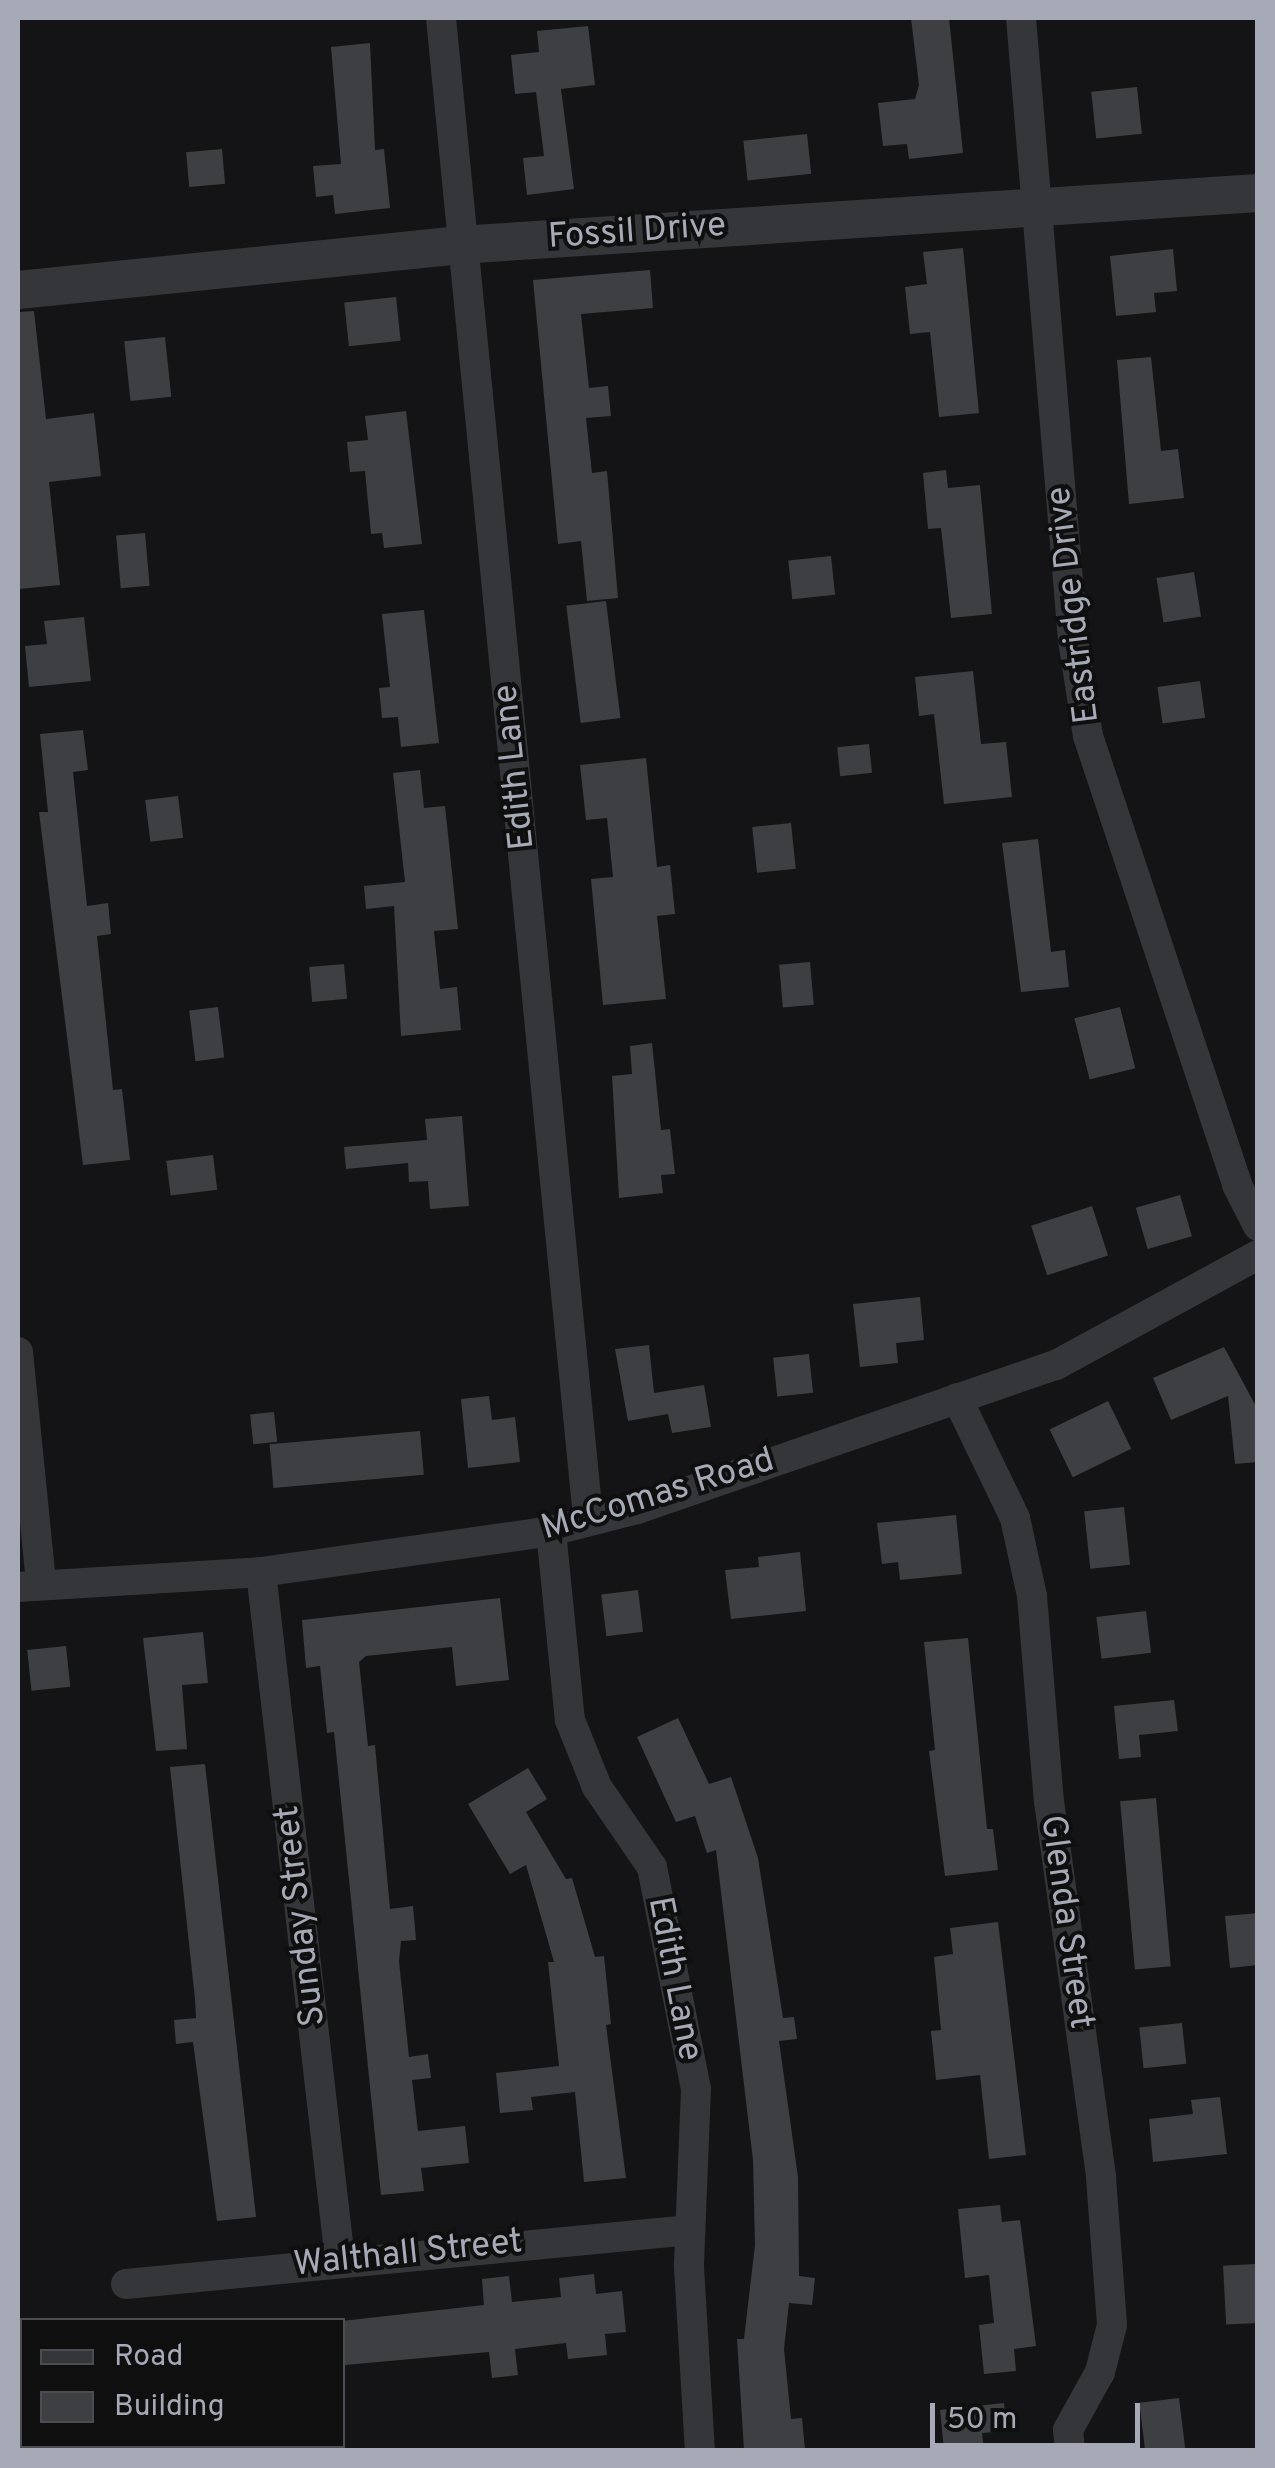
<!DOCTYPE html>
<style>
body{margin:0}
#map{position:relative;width:1275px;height:2468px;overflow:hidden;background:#141416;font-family:Overpass,sans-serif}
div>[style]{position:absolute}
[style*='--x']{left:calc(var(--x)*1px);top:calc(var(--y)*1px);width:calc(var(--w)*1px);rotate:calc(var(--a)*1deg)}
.building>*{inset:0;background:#3e3f42;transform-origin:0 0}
.minor>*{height:30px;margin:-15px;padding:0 15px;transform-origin:15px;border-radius:15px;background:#35363a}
.tertiary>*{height:38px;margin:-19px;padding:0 19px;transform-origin:19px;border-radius:19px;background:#35363a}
span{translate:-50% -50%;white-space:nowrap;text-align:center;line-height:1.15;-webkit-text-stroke:8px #0f0f10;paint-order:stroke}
.street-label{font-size:35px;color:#a6aab6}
.frame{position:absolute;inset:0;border:20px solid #a6aab6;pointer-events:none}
.legend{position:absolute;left:20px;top:2318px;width:325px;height:130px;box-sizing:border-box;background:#0f0f10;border:2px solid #4b4d52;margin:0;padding:12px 18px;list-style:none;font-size:30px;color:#a6aab6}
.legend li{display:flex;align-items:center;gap:20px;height:50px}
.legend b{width:50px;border:2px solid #4b4d52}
.scale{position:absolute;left:930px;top:2403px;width:210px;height:45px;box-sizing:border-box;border:5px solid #a6aab6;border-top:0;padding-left:12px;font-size:30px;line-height:35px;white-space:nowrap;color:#a6aab6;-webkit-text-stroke:8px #0f0f10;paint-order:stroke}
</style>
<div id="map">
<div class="building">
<div style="clip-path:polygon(911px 18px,949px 18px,963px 153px,909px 159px,907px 144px,883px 146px,878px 103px,915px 99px,919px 85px)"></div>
<div style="clip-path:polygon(588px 26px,595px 85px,561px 89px,574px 189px,527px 195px,523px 158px,544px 156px,536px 92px,515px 94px,511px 55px,539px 52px,537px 31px)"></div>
<div style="clip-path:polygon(370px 43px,375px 150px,384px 149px,390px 208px,335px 214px,333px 195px,316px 197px,313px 166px,341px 164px,331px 47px)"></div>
<div style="left:1137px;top:87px;width:47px;height:46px;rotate:84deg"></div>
<div style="left:807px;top:134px;width:40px;height:64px;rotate:84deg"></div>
<div style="left:222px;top:149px;width:35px;height:36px;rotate:85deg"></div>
<div style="clip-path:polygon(963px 248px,979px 413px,939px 417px,930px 332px,910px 334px,905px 287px,927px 284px,923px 252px)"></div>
<div style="clip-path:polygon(1173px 249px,1177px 291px,1154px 293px,1156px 312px,1116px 316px,1110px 256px)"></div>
<div style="clip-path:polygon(650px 270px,653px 308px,581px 314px,589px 388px,608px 386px,611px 416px,586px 418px,592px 473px,607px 471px,618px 598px,587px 601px,581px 541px,558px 544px,533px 280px)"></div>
<div style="left:396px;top:297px;width:44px;height:52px;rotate:84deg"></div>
<div style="clip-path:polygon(34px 311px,46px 419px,94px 413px,101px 476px,49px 482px,60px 585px,19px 589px,18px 312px)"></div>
<div style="left:165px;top:337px;width:60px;height:41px;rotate:84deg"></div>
<div style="clip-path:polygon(1151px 357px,1161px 451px,1178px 449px,1184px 498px,1129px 504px,1117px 360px)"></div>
<div style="clip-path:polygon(406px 411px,422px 544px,384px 548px,382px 533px,371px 534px,365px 471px,350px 472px,347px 442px,368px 440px,365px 416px)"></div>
<div style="clip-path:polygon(946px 470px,948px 488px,980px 485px,992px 614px,951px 618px,941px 528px,928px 529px,923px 473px)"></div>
<div style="left:145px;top:533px;width:53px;height:29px;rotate:85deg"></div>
<div style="left:831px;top:556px;width:39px;height:43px;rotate:84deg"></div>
<div style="left:1194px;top:572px;width:45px;height:38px;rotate:81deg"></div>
<div style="left:606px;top:601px;width:118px;height:40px;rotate:83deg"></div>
<div style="clip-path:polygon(424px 610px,439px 743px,401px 747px,398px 717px,382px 718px,379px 688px,390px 687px,382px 614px)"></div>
<div style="clip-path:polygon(84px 617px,91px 681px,29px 687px,25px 646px,47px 644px,44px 621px)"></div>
<div style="clip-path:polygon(973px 671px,981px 744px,1006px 742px,1012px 797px,944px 804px,934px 714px,919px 716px,915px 677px)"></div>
<div style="left:1200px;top:681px;width:37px;height:43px;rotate:82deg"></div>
<div style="clip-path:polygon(83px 730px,88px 770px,73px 772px,87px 906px,108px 903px,111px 934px,97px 936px,113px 1090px,122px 1089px,130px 1160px,83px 1165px,39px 812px,48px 812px,40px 734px)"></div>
<div style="left:869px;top:744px;width:29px;height:32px;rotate:84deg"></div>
<div style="clip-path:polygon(646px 758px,657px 867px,670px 865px,675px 914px,657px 916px,666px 999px,603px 1005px,591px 879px,613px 877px,607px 818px,586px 820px,580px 765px)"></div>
<div style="clip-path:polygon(420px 770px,424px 808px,445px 806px,458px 929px,434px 931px,440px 989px,457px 987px,461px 1030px,401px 1036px,394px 906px,366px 909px,364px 886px,405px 882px,393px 773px)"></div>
<div style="left:178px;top:796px;width:42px;height:33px;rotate:83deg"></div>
<div style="left:791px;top:823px;width:46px;height:39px;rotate:84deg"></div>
<div style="clip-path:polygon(1038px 839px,1051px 952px,1065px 950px,1069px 987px,1021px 992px,1002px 843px)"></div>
<div style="left:810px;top:962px;width:43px;height:31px;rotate:85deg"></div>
<div style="left:344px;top:964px;width:35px;height:35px;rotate:85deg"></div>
<div style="left:218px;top:1007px;width:51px;height:29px;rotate:83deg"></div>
<div style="left:1120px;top:1007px;width:63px;height:47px;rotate:76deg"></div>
<div style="clip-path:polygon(652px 1043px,661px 1130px,670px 1129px,675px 1174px,661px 1175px,663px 1193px,619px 1198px,612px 1076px,632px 1074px,630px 1046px)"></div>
<div style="clip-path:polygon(462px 1116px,469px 1206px,430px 1209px,428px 1181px,409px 1182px,408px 1163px,346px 1169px,344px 1147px,427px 1140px,425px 1119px)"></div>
<div style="left:213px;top:1155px;width:35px;height:47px;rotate:83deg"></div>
<div style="left:1180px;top:1195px;width:43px;height:46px;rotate:74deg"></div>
<div style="left:1092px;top:1206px;width:52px;height:64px;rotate:72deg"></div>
<div style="clip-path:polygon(920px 1297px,924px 1340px,896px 1343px,898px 1363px,860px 1367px,853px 1304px)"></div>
<div style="clip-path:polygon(649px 1345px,654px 1393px,704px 1385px,711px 1427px,672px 1433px,668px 1414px,628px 1421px,615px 1349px)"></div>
<div style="clip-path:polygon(1224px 1347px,1258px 1410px,1258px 1462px,1235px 1464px,1228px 1396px,1171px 1420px,1153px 1378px)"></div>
<div style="left:809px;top:1354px;width:39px;height:36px;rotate:84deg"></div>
<div style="clip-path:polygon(489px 1396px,492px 1420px,515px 1417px,520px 1462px,468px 1468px,461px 1399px)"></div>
<div style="left:1108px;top:1401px;width:53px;height:65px;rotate:64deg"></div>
<div style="left:274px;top:1412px;width:30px;height:24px;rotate:84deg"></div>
<div style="left:420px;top:1431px;width:44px;height:151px;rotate:85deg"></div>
<div style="left:1124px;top:1507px;width:58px;height:40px;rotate:84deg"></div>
<div style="clip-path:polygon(956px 1515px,962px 1574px,900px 1580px,898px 1562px,882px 1564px,877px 1523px)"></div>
<div style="clip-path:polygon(800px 1552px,806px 1611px,731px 1619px,725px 1570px,759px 1567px,758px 1557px)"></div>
<div style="left:638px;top:1590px;width:42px;height:37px;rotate:83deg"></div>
<div style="clip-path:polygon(500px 1598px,509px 1680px,456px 1686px,452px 1647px,366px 1656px,359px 1662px,368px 1746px,375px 1745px,390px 1909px,413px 1906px,416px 1940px,401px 1941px,399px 1961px,409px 2057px,428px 2054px,431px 2078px,412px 2080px,418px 2131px,465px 2126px,469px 2163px,421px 2168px,424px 2191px,381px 2195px,334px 1732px,327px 1733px,320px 1666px,306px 1668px,302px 1620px)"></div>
<div style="left:1146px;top:1611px;width:42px;height:50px;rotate:83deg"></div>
<div style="clip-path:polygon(203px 1632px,208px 1683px,182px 1685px,187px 1749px,156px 1751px,143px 1638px)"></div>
<div style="clip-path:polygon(968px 1638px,987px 1829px,993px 1829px,998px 1870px,945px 1876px,929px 1751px,935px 1750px,924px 1642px)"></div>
<div style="left:66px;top:1646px;width:41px;height:39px;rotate:84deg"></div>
<div style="clip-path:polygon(1174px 1700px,1178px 1731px,1139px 1735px,1141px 1757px,1119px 1759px,1114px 1706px)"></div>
<div style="clip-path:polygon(678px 1718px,709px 1784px,731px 1777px,758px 1858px,783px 2018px,794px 2017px,797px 2039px,779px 2041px,798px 2177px,799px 2276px,815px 2278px,812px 2305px,789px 2303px,784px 2349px,791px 2419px,802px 2418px,805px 2450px,744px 2450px,737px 2339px,744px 2339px,755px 2245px,753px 2160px,716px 1850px,707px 1853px,695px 1816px,676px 1822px,637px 1737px)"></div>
<div style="clip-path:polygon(205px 1764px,256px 2217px,217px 2221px,193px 2042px,176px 2044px,174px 2020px,196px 2018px,195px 1999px,170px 1767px)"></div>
<div style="clip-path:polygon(528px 1768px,547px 1799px,526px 1812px,566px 1879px,572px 1878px,595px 1957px,604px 1956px,611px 2024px,606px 2025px,626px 2178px,584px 2182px,575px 2092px,531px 2097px,533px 2110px,500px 2113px,496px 2073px,559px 2066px,548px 1962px,554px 1962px,526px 1865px,510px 1874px,468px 1804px)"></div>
<div style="left:1156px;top:1798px;width:169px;height:36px;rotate:85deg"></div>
<div style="clip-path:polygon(1258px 1913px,1258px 1965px,1230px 1968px,1225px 1916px)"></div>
<div style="clip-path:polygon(998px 1922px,1026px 2155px,989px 2159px,980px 2075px,936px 2080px,931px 2031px,941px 2030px,934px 1957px,953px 1954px,950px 1928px)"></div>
<div style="left:1182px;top:2023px;width:41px;height:43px;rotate:84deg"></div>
<div style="clip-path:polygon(1220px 2097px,1227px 2154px,1153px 2162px,1149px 2119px,1193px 2114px,1191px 2100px)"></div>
<div style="clip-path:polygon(1000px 2205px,1002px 2222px,1020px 2220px,1036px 2346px,1014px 2349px,1016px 2371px,984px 2374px,979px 2325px,994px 2323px,989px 2275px,965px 2278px,958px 2209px)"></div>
<div style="left:1255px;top:2264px;width:59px;height:32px;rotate:87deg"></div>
<div style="clip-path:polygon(594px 2274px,596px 2294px,622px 2291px,626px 2332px,605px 2334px,607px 2355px,568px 2359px,566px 2343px,515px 2349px,518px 2375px,492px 2378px,489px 2352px,345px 2365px,342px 2321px,484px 2305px,482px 2279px,509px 2276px,512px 2302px,561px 2297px,559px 2278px)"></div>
<div style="left:1179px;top:2398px;width:52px;height:40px;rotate:83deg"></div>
<div style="clip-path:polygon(1004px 2403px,1007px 2431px,982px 2433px,984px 2450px,944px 2450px,940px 2410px)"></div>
</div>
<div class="minor">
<div style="--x:441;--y:18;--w:1506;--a:84.4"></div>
<div style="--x:1021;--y:18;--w:624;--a:85.22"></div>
<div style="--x:1073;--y:640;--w:97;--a:81.1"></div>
<div style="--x:1088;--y:736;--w:473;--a:71.6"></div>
<div style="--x:1237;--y:1185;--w:46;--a:62.9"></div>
<div style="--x:18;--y:1352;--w:232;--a:84.3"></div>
<div style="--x:957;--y:1398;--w:133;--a:64.2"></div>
<div style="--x:1015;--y:1518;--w:80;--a:77.7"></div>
<div style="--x:1032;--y:1596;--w:206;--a:85.3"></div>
<div style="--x:1049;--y:1801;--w:381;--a:82.1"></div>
<div style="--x:1101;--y:2178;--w:147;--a:85.7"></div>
<div style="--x:1112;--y:2325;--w:49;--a:104.3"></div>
<div style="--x:1100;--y:2372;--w:66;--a:118.9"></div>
<div style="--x:1068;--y:2430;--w:20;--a:84"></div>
<div style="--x:551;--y:1531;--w:190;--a:84.3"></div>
<div style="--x:570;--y:1720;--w:72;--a:68.1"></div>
<div style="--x:597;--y:1787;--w:97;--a:55.5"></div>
<div style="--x:652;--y:1867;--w:226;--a:78.8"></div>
<div style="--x:696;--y:2089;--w:178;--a:92.3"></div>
<div style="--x:689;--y:2267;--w:183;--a:86.6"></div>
<div style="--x:261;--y:1572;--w:693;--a:83.45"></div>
<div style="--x:18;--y:1587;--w:243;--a:-3.5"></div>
<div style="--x:261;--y:1572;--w:293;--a:-8"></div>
<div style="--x:551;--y:1531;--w:89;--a:-14.3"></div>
<div style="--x:637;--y:1509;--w:443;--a:-19"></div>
<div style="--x:1056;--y:1365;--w:230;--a:-28.6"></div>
<div style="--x:126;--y:2284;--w:567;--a:-5.47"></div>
</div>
<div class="tertiary">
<div style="--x:18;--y:290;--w:443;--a:-5.8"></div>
<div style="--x:459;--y:245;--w:801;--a:-3.72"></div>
</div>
<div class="street-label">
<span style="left:637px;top:232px;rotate:-4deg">Fossil Drive</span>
<span style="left:1074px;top:605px;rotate:-97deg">Eastridge Drive</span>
<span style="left:515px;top:767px;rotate:-96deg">Edith Lane</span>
<span style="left:658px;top:1495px;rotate:-17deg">McComas Road</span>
<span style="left:301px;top:1916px;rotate:-97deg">Sunday Street</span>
<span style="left:1066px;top:1922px;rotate:82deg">Glenda Street</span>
<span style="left:674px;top:1979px;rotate:79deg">Edith Lane</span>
<span style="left:408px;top:2254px;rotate:-6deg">Walthall Street</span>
</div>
<div class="frame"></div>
<ul class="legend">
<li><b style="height:12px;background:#35363a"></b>Road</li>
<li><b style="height:28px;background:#3e3f42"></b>Building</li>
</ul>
<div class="scale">50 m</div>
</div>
